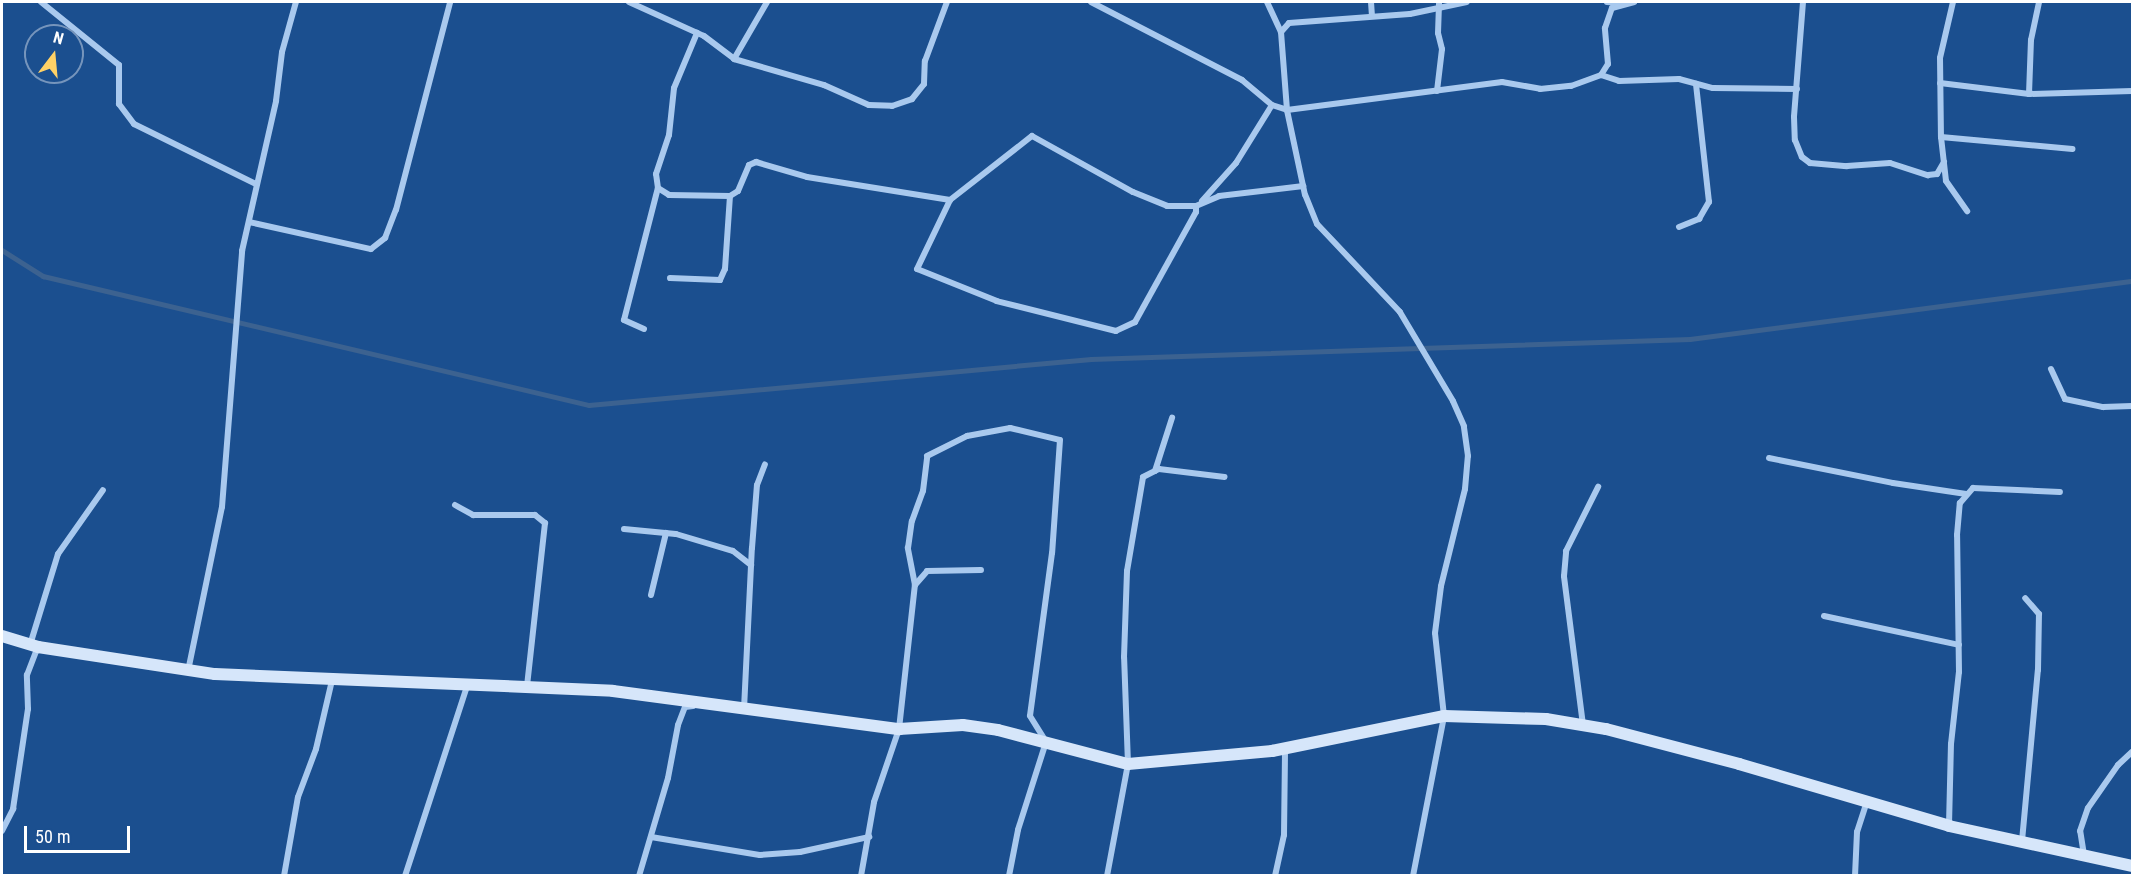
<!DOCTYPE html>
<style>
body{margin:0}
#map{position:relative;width:2134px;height:877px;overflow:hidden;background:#1b4f8f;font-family:"Roboto Condensed",sans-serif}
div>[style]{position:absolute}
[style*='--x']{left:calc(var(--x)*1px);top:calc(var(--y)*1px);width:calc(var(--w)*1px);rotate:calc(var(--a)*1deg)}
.stream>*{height:4.5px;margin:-2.25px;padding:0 2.25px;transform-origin:2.25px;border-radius:2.25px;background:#3c6290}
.street>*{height:6px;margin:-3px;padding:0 3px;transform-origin:3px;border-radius:3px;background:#a9c9ee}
.secondary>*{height:12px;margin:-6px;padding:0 6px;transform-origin:6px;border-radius:6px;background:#d6e6fa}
span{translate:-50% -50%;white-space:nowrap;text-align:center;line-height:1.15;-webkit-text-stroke:5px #1b4f8f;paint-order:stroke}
.frame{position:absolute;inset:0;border:3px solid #fff;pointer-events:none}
.north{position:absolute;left:24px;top:24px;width:60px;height:60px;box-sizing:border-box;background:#1b4f8f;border:2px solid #7695bc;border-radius:50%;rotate:16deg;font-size:16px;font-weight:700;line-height:24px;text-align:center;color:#fff}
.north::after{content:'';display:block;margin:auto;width:21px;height:27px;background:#ffd166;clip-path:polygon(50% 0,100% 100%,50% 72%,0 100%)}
.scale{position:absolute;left:24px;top:826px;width:106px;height:27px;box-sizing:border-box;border:3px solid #fff;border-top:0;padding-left:8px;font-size:18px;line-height:21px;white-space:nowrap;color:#fff;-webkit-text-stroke:4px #1b4f8f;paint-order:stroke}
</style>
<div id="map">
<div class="stream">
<div style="--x:2;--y:250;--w:49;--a:32.4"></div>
<div style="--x:43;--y:276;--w:561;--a:13.29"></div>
<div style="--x:589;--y:405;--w:504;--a:-5.24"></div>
<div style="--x:1091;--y:359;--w:599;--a:-1.91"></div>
<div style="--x:1690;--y:339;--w:446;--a:-7.5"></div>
</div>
<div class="street">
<div style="--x:41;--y:2;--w:100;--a:38.9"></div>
<div style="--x:119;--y:65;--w:39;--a:90"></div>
<div style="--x:119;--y:104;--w:25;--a:53"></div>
<div style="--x:134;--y:124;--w:136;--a:26.2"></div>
<div style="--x:629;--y:2;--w:82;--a:24.4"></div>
<div style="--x:704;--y:36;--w:38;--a:37"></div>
<div style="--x:734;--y:59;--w:66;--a:-59.9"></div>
<div style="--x:1091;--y:2;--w:170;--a:27.3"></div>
<div style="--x:1242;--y:80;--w:39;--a:40"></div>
<div style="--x:1272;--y:105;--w:16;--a:18"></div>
<div style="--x:1287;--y:110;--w:217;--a:-7.4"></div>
<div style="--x:1502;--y:82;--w:39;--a:10"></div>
<div style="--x:1540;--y:89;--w:31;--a:-6"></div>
<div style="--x:1571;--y:86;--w:32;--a:-20"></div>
<div style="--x:1601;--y:75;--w:13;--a:-58"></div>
<div style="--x:1608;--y:64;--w:36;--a:-95"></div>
<div style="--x:1605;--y:28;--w:21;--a:-71"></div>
<div style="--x:1612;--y:8;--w:23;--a:-15"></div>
<div style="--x:1267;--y:2;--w:33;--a:65"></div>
<div style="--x:1371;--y:2;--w:14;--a:86"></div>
<div style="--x:1607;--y:2;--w:12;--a:5"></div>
<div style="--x:1803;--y:2;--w:115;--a:94.5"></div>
<div style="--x:1794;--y:117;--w:23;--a:88"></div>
<div style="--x:1795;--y:140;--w:18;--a:68"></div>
<div style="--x:1802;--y:157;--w:10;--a:37"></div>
<div style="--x:1810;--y:163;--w:37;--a:5"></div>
<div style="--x:1847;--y:166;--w:43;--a:-4"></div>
<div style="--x:1890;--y:163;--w:40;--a:18"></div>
<div style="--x:1928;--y:175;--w:9;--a:-6"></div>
<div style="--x:1937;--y:174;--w:14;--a:-60"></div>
<div style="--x:1953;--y:2;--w:57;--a:103.1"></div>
<div style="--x:1940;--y:58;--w:79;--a:89.3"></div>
<div style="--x:1941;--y:137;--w:44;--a:83.5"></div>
<div style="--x:1946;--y:181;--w:37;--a:55"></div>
<div style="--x:734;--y:59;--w:94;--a:16.1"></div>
<div style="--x:824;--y:85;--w:49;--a:24"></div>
<div style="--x:869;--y:105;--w:23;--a:2"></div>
<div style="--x:892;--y:106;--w:21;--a:-19"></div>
<div style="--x:912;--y:99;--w:19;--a:-51"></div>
<div style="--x:924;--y:84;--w:23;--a:-88"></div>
<div style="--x:925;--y:61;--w:63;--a:-69.6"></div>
<div style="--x:1601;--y:75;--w:19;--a:18"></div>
<div style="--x:1619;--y:81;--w:60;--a:-1.9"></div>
<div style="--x:1679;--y:79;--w:35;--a:15"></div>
<div style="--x:1713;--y:88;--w:84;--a:0.7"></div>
<div style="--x:1940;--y:83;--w:90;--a:7"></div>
<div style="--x:2029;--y:94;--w:103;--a:-1.7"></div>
<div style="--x:1437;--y:91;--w:42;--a:-83.2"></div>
<div style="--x:1442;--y:49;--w:16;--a:-104"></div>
<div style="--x:1438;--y:33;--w:30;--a:-88"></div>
<div style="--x:2029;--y:94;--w:54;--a:-87.9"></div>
<div style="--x:2031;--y:40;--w:39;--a:-78"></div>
<div style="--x:1941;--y:137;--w:132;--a:5.2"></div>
<div style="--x:658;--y:188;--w:13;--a:32"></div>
<div style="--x:669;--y:195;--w:61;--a:0.9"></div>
<div style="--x:730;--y:196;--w:9;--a:-32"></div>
<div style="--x:738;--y:191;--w:28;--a:-67"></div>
<div style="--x:749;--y:165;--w:8;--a:-23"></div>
<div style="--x:756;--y:162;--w:53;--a:16.4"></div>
<div style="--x:807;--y:177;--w:145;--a:9.1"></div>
<div style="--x:1202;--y:201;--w:51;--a:-48.2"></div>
<div style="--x:1236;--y:163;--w:68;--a:-58.2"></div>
<div style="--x:1196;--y:206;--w:6;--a:90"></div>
<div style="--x:1196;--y:212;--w:126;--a:119"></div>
<div style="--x:1135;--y:322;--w:21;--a:155"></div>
<div style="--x:1116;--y:331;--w:123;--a:-165.9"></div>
<div style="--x:997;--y:301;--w:86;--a:-158.2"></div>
<div style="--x:917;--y:269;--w:76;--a:-64.4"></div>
<div style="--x:950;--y:200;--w:104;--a:-38"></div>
<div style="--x:1032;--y:136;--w:115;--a:29"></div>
<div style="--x:1133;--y:192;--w:37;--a:22"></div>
<div style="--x:1167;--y:206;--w:29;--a:0"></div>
<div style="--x:1196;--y:206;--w:25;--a:-23"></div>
<div style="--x:1219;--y:196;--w:85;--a:-6.8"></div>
<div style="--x:249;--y:222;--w:125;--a:12.5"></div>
<div style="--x:371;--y:249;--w:18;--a:-38"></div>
<div style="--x:385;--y:238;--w:30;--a:-69"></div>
<div style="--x:396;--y:210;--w:215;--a:-75.4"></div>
<div style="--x:1679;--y:227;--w:22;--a:-22"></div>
<div style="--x:1699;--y:219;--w:20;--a:-60"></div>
<div style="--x:1709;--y:202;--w:119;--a:-96.3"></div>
<div style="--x:670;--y:278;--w:50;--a:2.3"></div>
<div style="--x:720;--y:280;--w:12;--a:-66"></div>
<div style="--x:725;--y:269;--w:73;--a:-86.1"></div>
<div style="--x:644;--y:329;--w:22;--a:-156"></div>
<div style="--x:624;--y:320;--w:136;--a:-75.6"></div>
<div style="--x:658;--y:188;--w:14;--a:-98"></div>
<div style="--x:656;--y:174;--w:41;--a:-71.6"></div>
<div style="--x:669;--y:135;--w:47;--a:-83.9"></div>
<div style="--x:674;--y:88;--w:60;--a:-67.3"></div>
<div style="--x:2051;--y:369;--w:33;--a:65"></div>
<div style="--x:2065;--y:399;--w:39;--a:12"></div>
<div style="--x:2103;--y:407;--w:29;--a:-2"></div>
<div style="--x:1769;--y:458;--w:126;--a:11.4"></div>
<div style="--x:1893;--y:483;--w:74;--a:8.6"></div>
<div style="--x:1155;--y:471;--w:56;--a:-72.2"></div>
<div style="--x:455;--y:505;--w:21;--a:29"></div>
<div style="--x:473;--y:515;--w:62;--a:0"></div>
<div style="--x:535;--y:515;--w:13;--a:39"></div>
<div style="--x:545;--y:523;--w:165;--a:96.3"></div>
<div style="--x:624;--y:529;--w:52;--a:5.5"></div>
<div style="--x:676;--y:534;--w:59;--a:16.6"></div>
<div style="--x:733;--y:551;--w:23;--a:38"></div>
<div style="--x:915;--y:585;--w:38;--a:-101"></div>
<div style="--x:908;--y:548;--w:27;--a:-82"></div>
<div style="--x:912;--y:521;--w:32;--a:-70"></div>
<div style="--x:923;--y:491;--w:35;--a:-83"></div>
<div style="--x:927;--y:456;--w:45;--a:-26.6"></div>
<div style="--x:967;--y:436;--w:44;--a:-10.5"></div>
<div style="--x:1010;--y:428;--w:51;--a:13.5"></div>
<div style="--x:1060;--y:440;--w:113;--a:94"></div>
<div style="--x:1052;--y:553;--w:164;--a:97.7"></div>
<div style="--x:1030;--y:716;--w:31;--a:58"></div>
<div style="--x:1046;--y:742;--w:92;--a:107.7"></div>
<div style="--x:1018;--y:830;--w:47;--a:101.1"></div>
<div style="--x:651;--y:595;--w:64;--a:-76.4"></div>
<div style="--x:1824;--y:616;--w:138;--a:12.1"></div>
<div style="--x:30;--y:645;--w:95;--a:-72.9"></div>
<div style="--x:58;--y:554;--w:78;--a:-54.9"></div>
<div style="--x:188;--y:671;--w:167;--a:-78.3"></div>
<div style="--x:222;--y:507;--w:257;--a:-85.5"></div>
<div style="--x:242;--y:251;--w:154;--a:-77.2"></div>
<div style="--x:276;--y:101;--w:49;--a:-83"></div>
<div style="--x:282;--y:52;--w:52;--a:-74.4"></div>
<div style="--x:744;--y:709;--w:161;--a:-87.2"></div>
<div style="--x:752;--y:548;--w:63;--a:-85.5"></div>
<div style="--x:757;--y:485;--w:22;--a:-69"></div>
<div style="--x:1583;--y:725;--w:150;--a:-97.3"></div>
<div style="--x:1564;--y:576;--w:25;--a:-85"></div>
<div style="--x:1566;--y:551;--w:72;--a:-63.4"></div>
<div style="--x:1949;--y:825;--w:81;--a:-88.6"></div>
<div style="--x:1951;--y:744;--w:72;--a:-83.7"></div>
<div style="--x:1959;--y:672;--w:137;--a:-90.8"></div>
<div style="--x:1957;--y:535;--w:32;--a:-85"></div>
<div style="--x:1960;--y:503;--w:20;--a:-49"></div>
<div style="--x:1973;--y:488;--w:87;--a:2.6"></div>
<div style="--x:2;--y:831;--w:25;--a:-63"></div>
<div style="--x:13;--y:809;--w:101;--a:-81.5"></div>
<div style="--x:28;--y:709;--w:34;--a:-92"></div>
<div style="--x:27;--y:675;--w:30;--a:-69"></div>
<div style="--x:651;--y:837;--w:110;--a:9.4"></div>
<div style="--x:760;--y:855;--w:40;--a:-4.3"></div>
<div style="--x:800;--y:852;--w:71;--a:-12.3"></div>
<div style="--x:2022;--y:841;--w:172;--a:-84.7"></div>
<div style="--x:2038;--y:670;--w:56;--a:-89"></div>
<div style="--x:2039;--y:614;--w:21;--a:-131"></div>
<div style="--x:2084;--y:855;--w:24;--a:-99"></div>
<div style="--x:2080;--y:831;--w:24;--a:-71"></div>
<div style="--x:2088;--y:808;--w:52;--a:-55.1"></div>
<div style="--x:2118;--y:765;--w:19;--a:-43"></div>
<div style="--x:284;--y:876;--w:80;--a:-80"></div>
<div style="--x:298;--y:797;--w:51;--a:-69.4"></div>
<div style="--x:316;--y:749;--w:71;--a:-76.9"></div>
<div style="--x:405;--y:876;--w:200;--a:-71.9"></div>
<div style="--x:639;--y:876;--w:102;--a:-73.5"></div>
<div style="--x:668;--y:778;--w:54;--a:-79.3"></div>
<div style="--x:678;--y:725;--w:19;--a:-69"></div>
<div style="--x:685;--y:707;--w:8;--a:-7"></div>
<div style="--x:861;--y:876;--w:75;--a:-80"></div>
<div style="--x:874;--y:802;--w:77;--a:-71.1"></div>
<div style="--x:899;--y:729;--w:145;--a:-83.7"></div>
<div style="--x:915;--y:585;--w:18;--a:-49"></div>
<div style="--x:927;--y:571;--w:54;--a:-1.1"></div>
<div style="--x:1107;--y:876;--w:114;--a:-79.4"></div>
<div style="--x:1128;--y:764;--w:107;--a:-92.1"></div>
<div style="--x:1124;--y:657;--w:86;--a:-88"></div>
<div style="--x:1127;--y:571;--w:95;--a:-80.3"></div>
<div style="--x:1143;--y:477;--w:18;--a:-27"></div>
<div style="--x:1159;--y:469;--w:66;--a:6.9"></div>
<div style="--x:1275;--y:876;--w:42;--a:-77.6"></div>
<div style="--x:1284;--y:835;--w:86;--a:-89.3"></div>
<div style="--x:1413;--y:876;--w:163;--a:-79"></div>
<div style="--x:1444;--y:716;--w:83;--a:-96.2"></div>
<div style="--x:1435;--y:633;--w:47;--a:-82.7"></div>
<div style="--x:1441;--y:586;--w:100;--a:-76.1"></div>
<div style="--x:1465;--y:489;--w:33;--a:-85"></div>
<div style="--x:1468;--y:456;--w:30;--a:-98"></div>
<div style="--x:1464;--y:426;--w:27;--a:-114"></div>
<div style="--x:1453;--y:401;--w:104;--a:-120.8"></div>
<div style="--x:1400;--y:312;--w:121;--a:-133.3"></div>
<div style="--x:1317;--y:224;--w:31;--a:-112"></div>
<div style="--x:1305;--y:195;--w:87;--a:-102"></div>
<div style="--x:1287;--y:110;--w:78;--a:-94.4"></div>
<div style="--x:1281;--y:32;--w:12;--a:-48"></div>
<div style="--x:1289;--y:23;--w:121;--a:-4.3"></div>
<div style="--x:1410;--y:14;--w:58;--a:-11.9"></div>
<div style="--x:1855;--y:876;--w:44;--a:-87.4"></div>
<div style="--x:1857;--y:832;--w:32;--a:-72"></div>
</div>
<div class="secondary">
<div style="--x:2;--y:636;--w:38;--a:17"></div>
<div style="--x:38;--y:647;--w:179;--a:8.7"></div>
<div style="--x:215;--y:674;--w:398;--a:2.4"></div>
<div style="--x:613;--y:691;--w:289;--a:7.6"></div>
<div style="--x:899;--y:729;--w:64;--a:-3.6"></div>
<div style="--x:963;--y:725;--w:35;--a:8"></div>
<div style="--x:998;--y:730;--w:134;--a:14.7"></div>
<div style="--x:1128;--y:764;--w:145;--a:-5.2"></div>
<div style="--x:1272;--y:751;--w:176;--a:-11.5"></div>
<div style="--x:1444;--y:716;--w:102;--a:1.7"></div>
<div style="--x:1546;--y:719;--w:61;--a:9.5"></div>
<div style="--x:1606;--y:729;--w:138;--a:14.7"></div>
<div style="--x:1739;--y:764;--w:219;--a:16.4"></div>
<div style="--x:1949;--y:826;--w:187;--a:12.3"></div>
</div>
<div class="frame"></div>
<div class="north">N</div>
<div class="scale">50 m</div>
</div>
